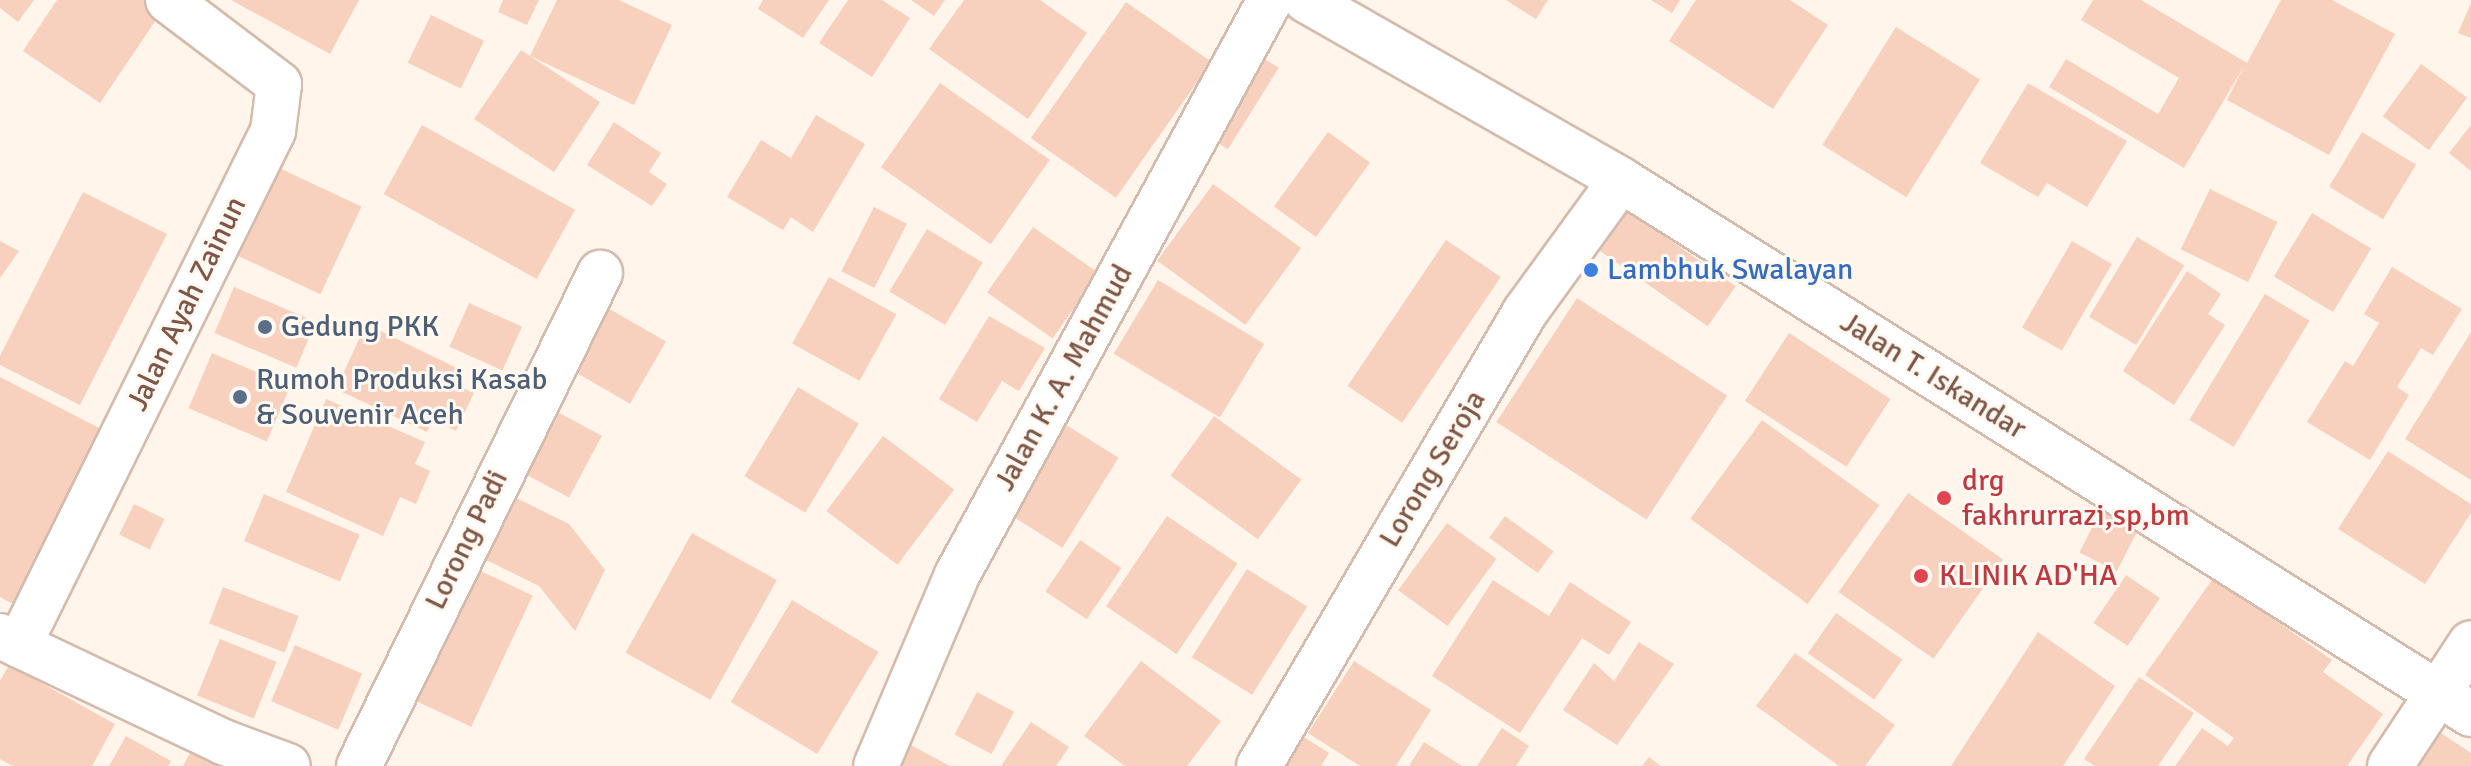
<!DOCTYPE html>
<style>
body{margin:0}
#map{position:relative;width:2471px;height:766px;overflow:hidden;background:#fff5ea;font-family:Signika,sans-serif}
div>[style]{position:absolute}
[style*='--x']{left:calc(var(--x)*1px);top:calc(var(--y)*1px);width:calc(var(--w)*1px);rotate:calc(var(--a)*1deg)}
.building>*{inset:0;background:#f7d1be;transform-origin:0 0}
.roads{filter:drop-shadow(2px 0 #d3bbad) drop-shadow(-2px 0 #d3bbad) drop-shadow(0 2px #d3bbad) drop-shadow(0 -2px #d3bbad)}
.minor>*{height:44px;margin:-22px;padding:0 22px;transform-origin:22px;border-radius:22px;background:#fff}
.tertiary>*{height:44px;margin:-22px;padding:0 22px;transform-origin:22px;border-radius:22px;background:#fff}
.dots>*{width:22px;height:22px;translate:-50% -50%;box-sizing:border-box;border:4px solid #fff9f2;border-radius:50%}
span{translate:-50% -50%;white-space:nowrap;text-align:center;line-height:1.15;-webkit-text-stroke:6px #fff9f2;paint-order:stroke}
.shop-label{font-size:30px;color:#366cbe}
.left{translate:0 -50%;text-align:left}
.street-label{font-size:30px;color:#7d5849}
.service-label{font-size:30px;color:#4e5e75}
.health-label{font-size:30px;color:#be3a42}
</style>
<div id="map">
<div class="building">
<div style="clip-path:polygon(0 0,34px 0,18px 22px,0 8px)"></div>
<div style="clip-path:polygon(57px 0,145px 0,162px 11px,100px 103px,23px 51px)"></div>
<div style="clip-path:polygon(231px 0,359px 0,330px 54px)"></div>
<div style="clip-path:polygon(503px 0,539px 0,527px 25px,498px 12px)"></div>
<div style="clip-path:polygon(557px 0,619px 0,672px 25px,634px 105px,530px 56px,600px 102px,554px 172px,474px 119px,521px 50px,530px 56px)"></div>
<div style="clip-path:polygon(763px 0,829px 0,803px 38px,758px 9px)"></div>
<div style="clip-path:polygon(848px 0,882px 0,910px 18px,872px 77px,819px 43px)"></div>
<div style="clip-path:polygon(911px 0,945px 0,934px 16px)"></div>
<div style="clip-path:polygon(964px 0,1040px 0,1087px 33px,1028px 119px,929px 49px)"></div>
<div style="clip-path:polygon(1506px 0,1548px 0,1536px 19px)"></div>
<div style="clip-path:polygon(1651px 0,1680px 0,1672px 13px)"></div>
<div style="clip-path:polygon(1696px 0,1790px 0,1828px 25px,1773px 109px,1669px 41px)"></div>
<div style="clip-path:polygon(2093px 0,2141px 0,2247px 63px,2281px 0,2332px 0,2395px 34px,2329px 155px,2227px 100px,2244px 66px,2184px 168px,2049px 87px,2066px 59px,2158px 114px,2179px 78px,2081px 20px)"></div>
<div style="left:1126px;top:2px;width:104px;height:166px;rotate:35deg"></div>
<div style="clip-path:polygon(2471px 3px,2471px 38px,2458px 33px)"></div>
<div style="left:431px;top:15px;width:59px;height:53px;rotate:26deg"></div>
<div style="left:1896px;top:27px;width:99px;height:139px;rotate:32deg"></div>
<div style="left:1244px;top:46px;width:41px;height:96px;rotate:32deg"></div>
<div style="left:2421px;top:64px;width:57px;height:65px;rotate:36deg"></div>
<div style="left:940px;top:83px;width:134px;height:103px;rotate:35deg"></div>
<div style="clip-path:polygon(2028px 83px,2127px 141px,2087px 207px,2047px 183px,2038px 197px,1980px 163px)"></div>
<div style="clip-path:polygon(816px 115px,865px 144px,813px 232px,791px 217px,783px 230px,727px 197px,761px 140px,791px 158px)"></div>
<div style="clip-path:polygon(614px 122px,661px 153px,649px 172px,667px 184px,652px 206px,587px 165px)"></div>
<div style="left:422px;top:125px;width:175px;height:79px;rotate:29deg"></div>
<div style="clip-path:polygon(2471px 125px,2471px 171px,2449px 153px)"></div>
<div style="left:1328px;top:132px;width:52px;height:92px;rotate:36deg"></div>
<div style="left:2362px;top:132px;width:63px;height:64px;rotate:31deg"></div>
<div style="left:279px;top:168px;width:91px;height:97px;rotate:25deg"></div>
<div style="left:1213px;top:184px;width:109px;height:95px;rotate:36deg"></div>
<div style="left:2210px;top:189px;width:75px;height:67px;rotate:26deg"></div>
<div style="clip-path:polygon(83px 192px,167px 234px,80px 405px,0 365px,0 356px)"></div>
<div style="left:1617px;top:203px;width:145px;height:49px;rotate:35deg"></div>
<div style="left:874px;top:207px;width:37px;height:72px;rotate:27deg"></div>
<div style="left:2312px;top:213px;width:69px;height:74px;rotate:31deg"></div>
<div style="left:1033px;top:227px;width:80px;height:80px;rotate:35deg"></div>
<div style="left:927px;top:229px;width:65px;height:73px;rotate:31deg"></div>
<div style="left:2137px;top:237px;width:55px;height:93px;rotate:31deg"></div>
<div style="left:1446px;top:240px;width:66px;height:176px;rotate:34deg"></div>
<div style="clip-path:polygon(0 241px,19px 251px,0 278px)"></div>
<div style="left:2072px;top:241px;width:46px;height:100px;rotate:30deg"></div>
<div style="clip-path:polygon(2392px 267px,2462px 309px,2433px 355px,2421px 348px,2397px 387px,2409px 395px,2370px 460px,2307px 422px,2345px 361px,2353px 366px,2379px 323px,2364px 314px)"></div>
<div style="clip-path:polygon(2187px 271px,2221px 294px,2208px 314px,2225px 325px,2174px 405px,2123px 371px)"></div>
<div style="left:829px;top:277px;width:77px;height:76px;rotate:29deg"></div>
<div style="left:1158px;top:280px;width:124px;height:86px;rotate:31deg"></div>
<div style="left:234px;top:287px;width:89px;height:50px;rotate:23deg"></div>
<div style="left:2265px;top:294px;width:52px;height:147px;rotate:31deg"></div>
<div style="left:1577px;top:298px;width:179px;height:148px;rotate:33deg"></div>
<div style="left:469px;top:303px;width:58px;height:48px;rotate:24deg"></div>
<div style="left:601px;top:304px;width:75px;height:72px;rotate:30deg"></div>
<div style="clip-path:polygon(989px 316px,1045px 348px,1019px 391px,1002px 381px,977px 422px,939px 399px)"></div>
<div style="clip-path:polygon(366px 324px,457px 368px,450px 382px,474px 393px,456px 431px,433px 419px,427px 432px,336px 389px)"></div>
<div style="clip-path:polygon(2471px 332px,2471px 480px,2405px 439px)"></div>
<div style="left:1789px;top:333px;width:121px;height:81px;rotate:33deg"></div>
<div style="left:212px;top:353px;width:85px;height:60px;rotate:23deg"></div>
<div style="clip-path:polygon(0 377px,107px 432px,19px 607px,0 597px)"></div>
<div style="left:798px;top:387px;width:71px;height:104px;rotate:31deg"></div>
<div style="clip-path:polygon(326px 399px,425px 442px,415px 464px,430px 471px,416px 504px,400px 497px,383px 536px,286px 492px)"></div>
<div style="left:548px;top:407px;width:61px;height:70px;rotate:28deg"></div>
<div style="left:1214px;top:416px;width:108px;height:74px;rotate:36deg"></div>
<div style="left:1055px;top:418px;width:75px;height:106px;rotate:32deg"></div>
<div style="left:1762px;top:420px;width:145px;height:122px;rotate:36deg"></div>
<div style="left:883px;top:436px;width:89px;height:94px;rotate:37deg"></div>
<div style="clip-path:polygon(2388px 451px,2471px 504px,2471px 513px,2425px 584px,2338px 529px)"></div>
<div style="clip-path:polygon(504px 492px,569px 524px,605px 570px,575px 631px,539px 586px,474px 554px)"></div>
<div style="left:1908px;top:493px;width:116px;height:121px;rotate:35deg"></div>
<div style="left:264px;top:494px;width:104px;height:51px;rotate:23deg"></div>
<div style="left:134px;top:504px;width:34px;height:34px;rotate:26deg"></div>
<div style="left:2102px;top:508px;width:42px;height:50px;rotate:27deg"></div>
<div style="left:1167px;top:516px;width:85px;height:109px;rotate:34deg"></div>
<div style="left:1505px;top:516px;width:60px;height:27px;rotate:36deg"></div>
<div style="left:1447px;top:523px;width:61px;height:83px;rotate:36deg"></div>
<div style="left:692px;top:533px;width:97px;height:137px;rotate:29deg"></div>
<div style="left:1080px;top:540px;width:50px;height:62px;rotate:34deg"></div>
<div style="left:461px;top:562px;width:79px;height:145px;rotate:25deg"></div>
<div style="left:1247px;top:569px;width:71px;height:104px;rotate:32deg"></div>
<div style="left:2126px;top:575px;width:41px;height:58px;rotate:34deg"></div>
<div style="clip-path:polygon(2214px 577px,2332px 660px,2323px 672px,2383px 714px,2347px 766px,2175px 766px,2202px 728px,2228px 746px,2234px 738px,2145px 675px)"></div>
<div style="clip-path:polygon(1493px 580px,1549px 616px,1570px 582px,1631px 622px,1609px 655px,1582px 638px,1520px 733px,1432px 676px)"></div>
<div style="left:223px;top:587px;width:81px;height:39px;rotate:21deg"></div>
<div style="left:792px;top:600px;width:101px;height:119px;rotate:31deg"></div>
<div style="left:1836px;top:613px;width:81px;height:49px;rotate:35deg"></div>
<div style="clip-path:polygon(2038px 632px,2115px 686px,2063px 766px,1951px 766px)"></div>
<div style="left:220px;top:639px;width:61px;height:61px;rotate:22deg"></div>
<div style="clip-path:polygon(1639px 642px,1674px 664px,1617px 745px,1563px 710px,1594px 663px,1614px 681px)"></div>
<div style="left:295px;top:645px;width:73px;height:61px;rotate:23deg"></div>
<div style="clip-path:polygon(1795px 653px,1895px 725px,1865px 766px,1839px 766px,1756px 706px)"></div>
<div style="clip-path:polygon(1141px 661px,1221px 721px,1187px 766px,1125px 766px,1084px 736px)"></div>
<div style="clip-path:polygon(1354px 661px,1431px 710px,1396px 766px,1360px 766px,1308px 733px)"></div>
<div style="clip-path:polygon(9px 665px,115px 724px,92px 766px,13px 766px,0 759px,0 681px)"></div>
<div style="clip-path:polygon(2139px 677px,2194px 713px,2158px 766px,2095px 766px,2084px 759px)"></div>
<div style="left:977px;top:692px;width:42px;height:48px;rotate:28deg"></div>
<div style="clip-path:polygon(1031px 722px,1069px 747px,1056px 766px,1001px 766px)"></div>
<div style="clip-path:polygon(1502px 728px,1529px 746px,1516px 766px,1477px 766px)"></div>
<div style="clip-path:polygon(1296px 732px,1329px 753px,1321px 766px,1273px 766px)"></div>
<div style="clip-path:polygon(2441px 733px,2471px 753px,2471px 766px,2418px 766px)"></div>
<div style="clip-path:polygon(126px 736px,171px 761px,168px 766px,109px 766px)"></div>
<div style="clip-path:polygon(1424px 742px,1462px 766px,1409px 766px)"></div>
<div style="clip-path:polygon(907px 743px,950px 766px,894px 766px)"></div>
<div style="clip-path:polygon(193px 747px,228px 766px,183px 766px)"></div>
<div style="clip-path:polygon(1649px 757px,1661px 766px,1642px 766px)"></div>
</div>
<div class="roads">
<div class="minor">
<div style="--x:0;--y:636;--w:247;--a:25.4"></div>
<div style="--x:223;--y:742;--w:69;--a:20.3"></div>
<div style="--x:19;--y:645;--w:573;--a:-63.7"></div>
<div style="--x:273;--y:131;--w:47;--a:-82.7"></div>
<div style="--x:279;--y:84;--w:139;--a:-142.9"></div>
<div style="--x:359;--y:766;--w:549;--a:-63.95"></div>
<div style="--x:876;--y:766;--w:207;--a:-67"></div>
<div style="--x:957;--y:575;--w:655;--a:-61.44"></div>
<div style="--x:1259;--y:766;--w:526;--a:-59.63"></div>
<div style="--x:1525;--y:312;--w:163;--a:-54"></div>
<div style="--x:2390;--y:766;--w:147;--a:-56.6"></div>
</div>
<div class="tertiary">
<div style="--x:1306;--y:0;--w:363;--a:29.7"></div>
<div style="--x:1621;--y:180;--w:1004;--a:32.14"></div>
</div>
</div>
<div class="dots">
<div style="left:1591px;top:270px;background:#3f7fe0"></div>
<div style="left:265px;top:327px;background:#5c6f8a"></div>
<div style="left:240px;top:397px;background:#5c6f8a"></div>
<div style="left:1944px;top:498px;background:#e0444e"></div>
<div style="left:1921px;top:576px;background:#e0444e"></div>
</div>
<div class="shop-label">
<span class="left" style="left:1607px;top:270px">Lambhuk Swalayan</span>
</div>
<div class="street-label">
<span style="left:187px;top:304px;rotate:-64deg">Jalan Ayah Zainun</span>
<span style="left:1933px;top:376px;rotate:32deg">Jalan T. Iskandar</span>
<span style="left:1064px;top:378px;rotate:-61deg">Jalan K. A. Mahmud</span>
<span style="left:1433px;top:469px;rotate:-59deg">Lorong Seroja</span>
<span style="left:467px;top:540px;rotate:-64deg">Lorong Padi</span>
</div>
<div class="service-label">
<span class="left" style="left:281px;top:327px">Gedung PKK</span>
<span class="left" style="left:256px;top:397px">Rumoh Produksi Kasab<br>&amp; Souvenir Aceh</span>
</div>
<div class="health-label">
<span class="left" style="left:1962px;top:498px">drg<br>fakhrurrazi,sp,bm</span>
<span class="left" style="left:1939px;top:576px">KLINIK AD'HA</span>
</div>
</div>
